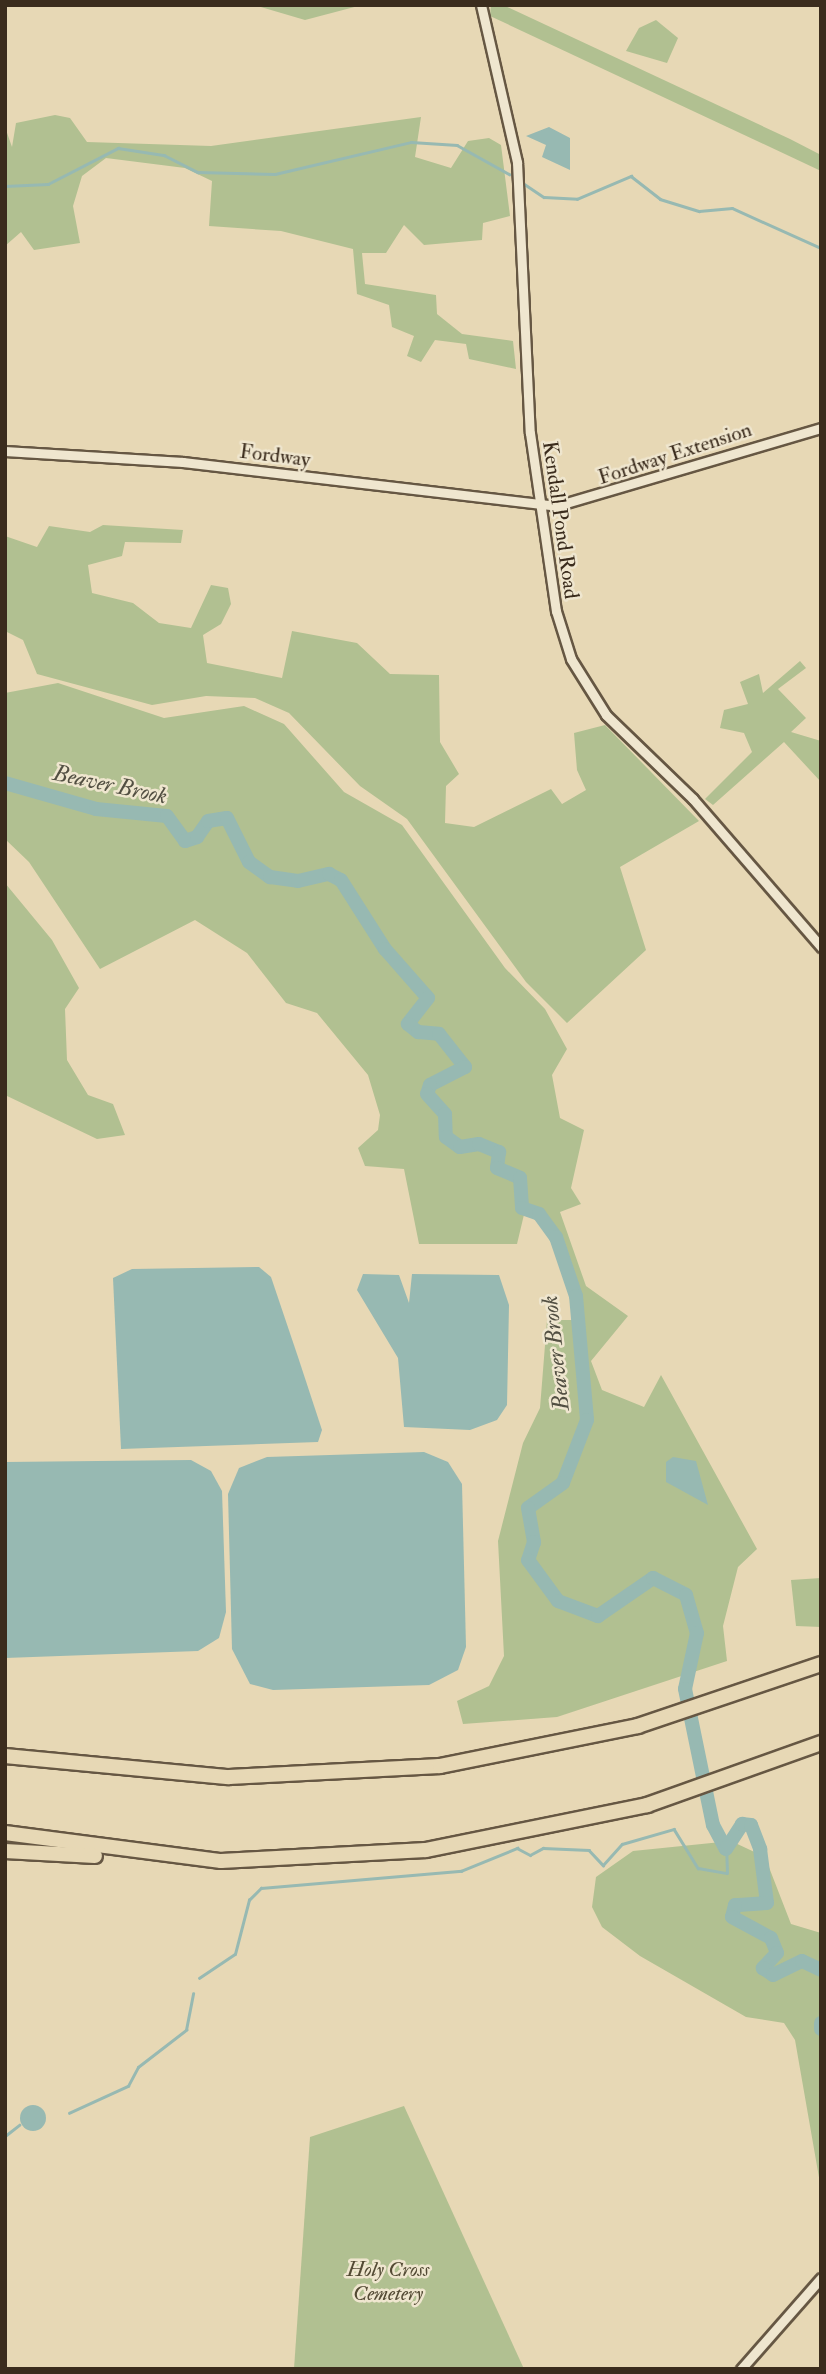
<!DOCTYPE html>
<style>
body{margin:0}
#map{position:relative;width:826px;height:2374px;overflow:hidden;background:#e7d8b5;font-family:"IM FELL Double Pica",serif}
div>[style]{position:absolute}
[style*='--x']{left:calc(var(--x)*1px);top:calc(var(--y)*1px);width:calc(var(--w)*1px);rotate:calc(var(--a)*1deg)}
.green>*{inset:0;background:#b1c091}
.water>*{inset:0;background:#97b9b2}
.round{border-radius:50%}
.stream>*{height:2.5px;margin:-1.25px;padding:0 1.25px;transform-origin:1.25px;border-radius:1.25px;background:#97b9b2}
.river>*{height:14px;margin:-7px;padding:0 7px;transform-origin:7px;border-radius:7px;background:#97b9b2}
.roads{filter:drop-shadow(2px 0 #665743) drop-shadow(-2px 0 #665743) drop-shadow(0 2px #665743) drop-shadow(0 -2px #665743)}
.minor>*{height:9px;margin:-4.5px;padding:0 4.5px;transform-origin:4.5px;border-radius:4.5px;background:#efe6cf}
.highway>*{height:14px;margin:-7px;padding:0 7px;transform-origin:7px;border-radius:7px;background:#e7d8b5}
span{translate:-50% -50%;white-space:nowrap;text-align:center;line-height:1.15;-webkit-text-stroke:5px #efe6cf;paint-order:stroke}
.street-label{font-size:21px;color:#3b2c1d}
.park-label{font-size:21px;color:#534a34;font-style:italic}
.water-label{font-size:23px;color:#524f42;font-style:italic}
.frame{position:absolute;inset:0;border:7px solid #3b2c1d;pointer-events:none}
</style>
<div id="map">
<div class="green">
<div style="clip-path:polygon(254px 5px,362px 5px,305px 20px)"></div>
<div style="clip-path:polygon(491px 5px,503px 5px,790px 139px,821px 155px,821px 171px,490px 16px)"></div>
<div style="clip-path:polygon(656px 20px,678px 38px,667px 63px,626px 51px,639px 28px)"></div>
<div style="clip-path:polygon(55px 115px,70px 118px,87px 142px,211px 146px,421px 117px,415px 157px,451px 168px,468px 141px,489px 138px,501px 145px,510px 216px,483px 223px,482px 240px,424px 245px,404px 225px,386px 253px,362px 253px,365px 284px,436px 295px,437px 314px,462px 334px,513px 341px,516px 369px,469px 359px,466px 344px,435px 340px,421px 362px,407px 356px,414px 336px,392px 327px,389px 305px,357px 294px,353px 249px,281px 231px,209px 226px,212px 181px,185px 168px,106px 158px,82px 176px,73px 206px,80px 243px,34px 250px,21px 232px,5px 246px,5px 127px,12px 147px,16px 123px)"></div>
<div style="clip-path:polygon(103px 525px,183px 530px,181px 543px,125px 542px,122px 556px,88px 565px,92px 593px,133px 603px,159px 623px,191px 628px,211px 585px,228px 588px,231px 604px,221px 624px,203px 635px,207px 663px,282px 678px,292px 631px,357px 643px,390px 674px,439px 675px,440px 742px,459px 774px,446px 786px,445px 823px,474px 827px,551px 789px,562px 804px,586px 790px,577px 770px,574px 733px,605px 725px,699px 821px,620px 867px,646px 950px,567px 1023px,526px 982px,407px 819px,360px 786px,289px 713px,255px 698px,206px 696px,152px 705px,37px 674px,23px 640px,5px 631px,5px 536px,37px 547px,49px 526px,90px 532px)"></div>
<div style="clip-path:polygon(800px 661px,806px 668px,778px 689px,806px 718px,791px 732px,821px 741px,821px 782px,784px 742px,713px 805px,705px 799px,752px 752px,744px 733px,720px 728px,724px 710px,748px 704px,740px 682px,759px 674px,763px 693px)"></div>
<div style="clip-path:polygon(58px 683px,164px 718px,244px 706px,284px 724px,344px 792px,402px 825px,505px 968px,545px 1009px,567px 1049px,552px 1075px,560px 1118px,584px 1130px,571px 1188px,581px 1204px,560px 1212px,586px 1286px,628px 1316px,591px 1361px,602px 1390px,644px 1407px,661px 1375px,757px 1549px,738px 1567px,723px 1626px,727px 1661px,557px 1717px,463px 1724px,457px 1701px,489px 1686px,504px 1656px,498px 1541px,523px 1443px,540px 1408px,547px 1320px,582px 1320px,563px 1249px,527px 1202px,517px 1244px,419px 1244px,404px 1169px,365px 1166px,358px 1148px,378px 1130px,380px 1115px,368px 1075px,317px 1013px,286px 1003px,247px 953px,195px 920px,100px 969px,29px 862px,5px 839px,5px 693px)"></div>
<div style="clip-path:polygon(5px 883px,52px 940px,79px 988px,65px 1009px,67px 1060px,88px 1095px,113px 1104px,125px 1135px,97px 1139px,5px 1095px)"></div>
<div style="clip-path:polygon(821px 1578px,821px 1627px,796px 1626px,791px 1580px)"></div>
<div style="clip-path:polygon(731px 1841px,765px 1857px,791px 1924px,821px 1933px,821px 2189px,795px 2040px,784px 2023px,746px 2017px,640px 1956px,602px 1927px,592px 1907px,596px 1877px,633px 1851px)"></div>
<div style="clip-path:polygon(404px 2106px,524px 2369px,294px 2369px,310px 2137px)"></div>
</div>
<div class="water">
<div style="clip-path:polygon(549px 127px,570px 138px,570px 170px,542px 157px,546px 145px,526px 136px)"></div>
<div style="clip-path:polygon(259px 1267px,271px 1277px,298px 1357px,322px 1430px,318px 1442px,121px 1449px,113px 1278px,132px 1269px)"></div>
<div style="clip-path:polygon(363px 1274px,399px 1275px,409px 1303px,412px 1274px,499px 1275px,509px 1305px,507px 1405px,497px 1420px,470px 1430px,404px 1427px,398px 1358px,357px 1290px)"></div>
<div style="clip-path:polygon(424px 1452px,448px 1462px,462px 1484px,466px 1647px,458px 1670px,429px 1685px,273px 1690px,250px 1684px,232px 1649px,228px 1494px,239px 1468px,267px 1457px)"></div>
<div style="clip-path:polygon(673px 1457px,696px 1461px,708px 1505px,666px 1482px,666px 1462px)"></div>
<div style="clip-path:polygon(191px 1460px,211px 1471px,222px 1491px,226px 1612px,219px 1638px,198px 1651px,5px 1658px,5px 1462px)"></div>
<div class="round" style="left:20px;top:2105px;width:26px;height:26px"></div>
</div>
<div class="stream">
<div style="--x:523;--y:183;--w:25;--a:34"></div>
<div style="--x:544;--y:197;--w:33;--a:3"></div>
<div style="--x:577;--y:199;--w:59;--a:-23.1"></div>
<div style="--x:631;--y:176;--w:37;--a:38"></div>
<div style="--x:660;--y:199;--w:41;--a:17.1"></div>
<div style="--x:699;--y:211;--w:33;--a:-5"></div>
<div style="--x:732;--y:208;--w:98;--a:24.2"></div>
<div style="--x:5;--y:186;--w:43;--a:-2.7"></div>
<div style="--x:48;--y:184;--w:79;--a:-27.2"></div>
<div style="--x:118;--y:148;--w:47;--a:8.7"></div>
<div style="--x:164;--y:155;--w:38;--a:27"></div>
<div style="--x:198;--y:172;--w:77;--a:1.5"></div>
<div style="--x:275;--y:174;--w:140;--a:-13.2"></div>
<div style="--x:411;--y:142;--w:46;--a:3.7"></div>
<div style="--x:457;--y:145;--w:60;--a:29.1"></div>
<div style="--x:199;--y:1978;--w:43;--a:-33.7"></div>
<div style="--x:235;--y:1954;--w:56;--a:-75.5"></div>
<div style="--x:249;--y:1900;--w:17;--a:-45"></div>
<div style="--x:261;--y:1888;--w:201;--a:-4.9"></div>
<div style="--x:461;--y:1871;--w:61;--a:-22.3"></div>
<div style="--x:517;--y:1848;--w:15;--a:28"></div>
<div style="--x:530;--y:1855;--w:15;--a:-28"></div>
<div style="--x:543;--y:1848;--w:46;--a:2.5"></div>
<div style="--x:589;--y:1850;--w:21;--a:47"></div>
<div style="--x:603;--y:1865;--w:28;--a:-48"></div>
<div style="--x:622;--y:1844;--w:54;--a:-16.1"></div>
<div style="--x:674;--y:1829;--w:46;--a:58.4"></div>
<div style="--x:698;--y:1868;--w:29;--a:10"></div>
<div style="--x:727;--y:1873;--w:24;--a:-92"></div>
<div style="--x:69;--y:2113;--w:65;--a:-24.6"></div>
<div style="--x:128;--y:2086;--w:21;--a:-62"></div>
<div style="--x:138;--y:2067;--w:61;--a:-37.6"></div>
<div style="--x:186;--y:2030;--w:37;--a:-79"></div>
<div style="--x:5;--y:2136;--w:18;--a:-38"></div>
</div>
<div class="river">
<div style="--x:5;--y:783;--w:95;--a:15.9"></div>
<div style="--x:96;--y:809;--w:71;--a:5.6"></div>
<div style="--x:167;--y:816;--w:31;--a:54"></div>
<div style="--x:185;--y:841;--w:13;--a:-18"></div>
<div style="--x:197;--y:837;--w:19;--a:-55"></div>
<div style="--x:208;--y:821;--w:19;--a:-9"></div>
<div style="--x:227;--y:818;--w:49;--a:63.4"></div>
<div style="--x:249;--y:862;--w:26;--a:36"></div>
<div style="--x:270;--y:877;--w:28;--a:8"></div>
<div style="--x:298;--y:881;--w:32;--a:-13"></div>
<div style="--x:329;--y:874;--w:13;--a:27"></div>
<div style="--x:341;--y:880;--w:82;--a:57.5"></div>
<div style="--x:385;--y:949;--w:65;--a:48.7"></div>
<div style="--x:428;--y:998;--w:33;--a:128"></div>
<div style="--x:408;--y:1024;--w:13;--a:39"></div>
<div style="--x:418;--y:1032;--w:21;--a:5"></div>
<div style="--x:439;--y:1034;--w:42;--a:51.8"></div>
<div style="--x:465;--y:1067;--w:39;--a:153"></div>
<div style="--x:430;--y:1085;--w:9;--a:108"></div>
<div style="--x:427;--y:1094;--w:27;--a:48"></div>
<div style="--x:445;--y:1114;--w:23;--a:88"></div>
<div style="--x:446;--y:1137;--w:17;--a:36"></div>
<div style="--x:460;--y:1147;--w:19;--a:-9"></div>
<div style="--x:479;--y:1144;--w:22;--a:22"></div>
<div style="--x:499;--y:1152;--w:16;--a:97"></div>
<div style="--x:497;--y:1168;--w:25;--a:23"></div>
<div style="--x:520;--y:1178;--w:30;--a:86"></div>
<div style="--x:522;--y:1208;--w:18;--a:19"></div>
<div style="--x:539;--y:1214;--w:29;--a:54"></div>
<div style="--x:556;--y:1237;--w:62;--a:71.3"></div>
<div style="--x:576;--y:1296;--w:124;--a:84.9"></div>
<div style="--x:587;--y:1420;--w:67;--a:110.9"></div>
<div style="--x:563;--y:1483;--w:43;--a:144.5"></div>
<div style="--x:528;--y:1508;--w:35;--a:80"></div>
<div style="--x:534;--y:1542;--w:19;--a:108"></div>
<div style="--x:528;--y:1560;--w:51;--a:53.8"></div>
<div style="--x:558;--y:1601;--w:43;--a:20.6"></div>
<div style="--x:598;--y:1616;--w:67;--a:-34.6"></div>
<div style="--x:653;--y:1578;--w:37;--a:27"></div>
<div style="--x:686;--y:1595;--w:40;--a:74"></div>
<div style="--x:697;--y:1633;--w:57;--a:102.1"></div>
<div style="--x:685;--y:1689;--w:139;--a:78.4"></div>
<div style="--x:713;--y:1825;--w:27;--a:62"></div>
<div style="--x:726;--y:1849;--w:30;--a:-57"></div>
<div style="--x:742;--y:1824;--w:9;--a:6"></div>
<div style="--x:751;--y:1825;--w:26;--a:69"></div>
<div style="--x:760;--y:1849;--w:54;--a:82.6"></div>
<div style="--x:767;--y:1903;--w:32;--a:176"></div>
<div style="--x:735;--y:1905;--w:12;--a:104"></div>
<div style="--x:732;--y:1917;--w:44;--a:28.3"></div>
<div style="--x:771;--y:1938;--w:16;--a:68"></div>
<div style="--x:777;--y:1953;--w:21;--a:133"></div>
<div style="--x:763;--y:1968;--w:12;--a:35"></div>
<div style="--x:773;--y:1975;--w:32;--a:-26"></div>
<div style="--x:802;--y:1961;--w:21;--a:25"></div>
<div style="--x:821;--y:2023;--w:6;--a:90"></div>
</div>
<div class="roads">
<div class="minor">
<div style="--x:481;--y:5;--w:161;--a:77.1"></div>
<div style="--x:517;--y:162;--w:271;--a:87.3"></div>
<div style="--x:530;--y:433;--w:180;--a:81.7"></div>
<div style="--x:556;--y:611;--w:50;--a:72.6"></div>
<div style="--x:571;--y:659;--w:66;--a:58"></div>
<div style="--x:606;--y:715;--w:121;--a:44"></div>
<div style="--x:693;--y:799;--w:196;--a:49.1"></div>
<div style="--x:5;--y:451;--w:178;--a:3.5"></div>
<div style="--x:183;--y:462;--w:376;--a:6.7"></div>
<div style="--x:556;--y:506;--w:276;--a:-16.4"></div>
<div style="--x:741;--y:2369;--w:121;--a:-48.7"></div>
</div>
<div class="highway">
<div style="--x:5;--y:1756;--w:225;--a:5.4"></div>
<div style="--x:229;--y:1777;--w:211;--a:-3"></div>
<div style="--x:440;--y:1766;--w:202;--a:-11.4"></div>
<div style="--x:638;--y:1726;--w:193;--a:-18.7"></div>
<div style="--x:5;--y:1833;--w:218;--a:7.4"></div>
<div style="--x:221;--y:1861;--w:205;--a:-3.1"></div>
<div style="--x:426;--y:1850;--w:226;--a:-11.5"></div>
<div style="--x:647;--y:1805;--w:185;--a:-19.6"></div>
<div style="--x:5;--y:1851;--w:90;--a:3.2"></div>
</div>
</div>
<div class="street-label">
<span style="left:675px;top:454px;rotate:-18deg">Fordway Extension</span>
<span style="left:275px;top:456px;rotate:7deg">Fordway</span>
<span style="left:560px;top:520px;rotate:82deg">Kendall Pond Road</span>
</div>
<div class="park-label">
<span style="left:388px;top:2282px">Holy Cross<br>Cemetery</span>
</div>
<div class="water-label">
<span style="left:110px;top:785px;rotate:12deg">Beaver Brook</span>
<span style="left:556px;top:1353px;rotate:-96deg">Beaver Brook</span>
</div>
<div class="frame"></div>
</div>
